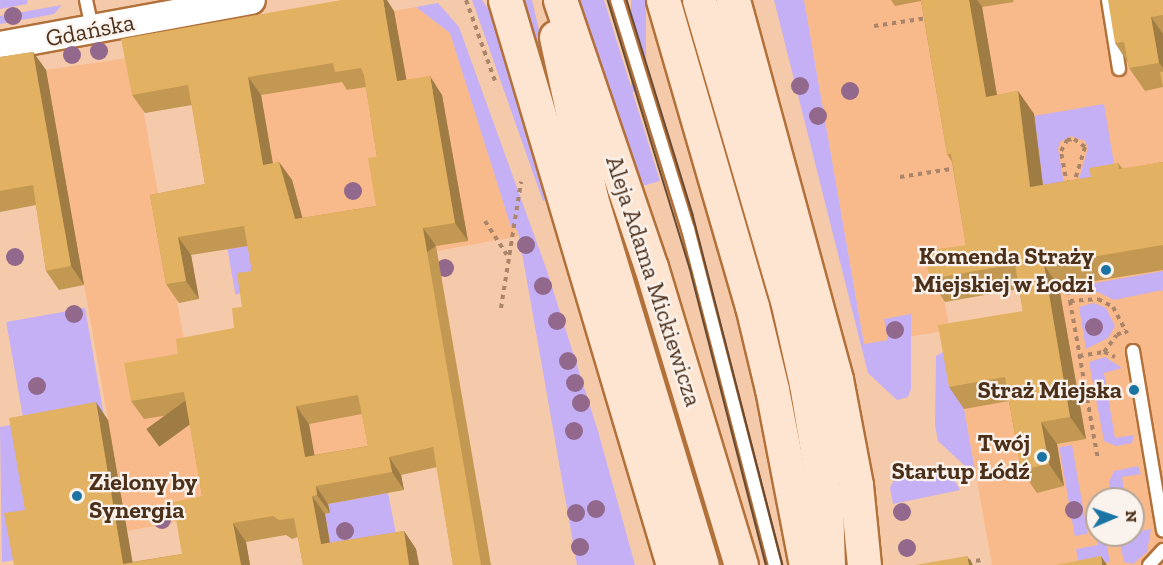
<!DOCTYPE html>
<meta charset="utf-8">
<style>
body{margin:0}
#map{position:relative;width:1163px;height:565px;overflow:hidden;background:#f5caaa;font-family:"Zilla Slab",serif}
div>[style]{position:absolute}
[style*='--x']{left:calc(var(--x)*1px);top:calc(var(--y)*1px);width:calc(var(--w)*1px);rotate:calc(var(--a)*1deg)}
.built>*{inset:0;background:#f9ba8b}
.green>*{inset:0;background:#c5aff5;transform-origin:0 0}
.path>*{height:4px;margin-top:-2px;transform-origin:0;background:repeating-linear-gradient(90deg,#aa856a 0 4.5px,transparent 0 9px)}
.roads{filter:drop-shadow(2px 0 #b2713a) drop-shadow(-2px 0 #b2713a) drop-shadow(0 2px #b2713a) drop-shadow(0 -2px #b2713a)}
.service>*{height:12px;margin:-6px;padding:0 6px;transform-origin:6px;border-radius:6px;background:#fff}
.tertiary>*{height:28px;margin:-14px;padding:0 14px;transform-origin:14px;border-radius:14px;background:#fff}
.secondary>*{height:33px;margin:-16.5px;padding:0 16.5px;transform-origin:16.5px;border-radius:16.5px;background:#fde5d1}
.tram>*{height:1.5px;margin:-0.75px;padding:0 0.75px;transform-origin:0.75px;border-radius:0.75px;background:#684931}
.trees>*{width:18px;height:18px;margin:-9px;border-radius:50%;background:#92688c}
.wall>*{inset:0;background:#c29853}
.shaded-wall>*{inset:0;background:#9e7c44;transform-origin:0 0}
.building>*{inset:0;background:#e2b161}
.dots>*{width:16px;height:16px;translate:-50% -50%;box-sizing:border-box;border:3px solid #faf3ed;border-radius:50%}
span{translate:-50% -50%;white-space:nowrap;text-align:center;line-height:1.15;-webkit-text-stroke:4.5px #faf3ed;paint-order:stroke}
.street-label{font-size:24px;color:#4d301a}
.poi-label{font-size:24px;color:#4d301a;font-weight:700}
.right{translate:-100% -50%;text-align:right}
.left{translate:0 -50%;text-align:left}
.north{position:absolute;left:1085px;top:487px;width:60px;height:60px;box-sizing:border-box;background:#faf3ed;border:2px solid #b5a599;border-radius:50%;rotate:88deg;font-size:16px;font-weight:700;line-height:24px;text-align:center;color:#4d301a}
.north::after{content:'';display:block;margin:auto;width:21px;height:27px;background:#1b74a3;clip-path:polygon(50% 0,100% 100%,50% 72%,0 100%)}
</style>
<div id="map">
<div class="built">
<div style="clip-path:polygon(evenodd,804px 0,1163px 0,1163px 565px,992px 565px,953px 347px,1038px 334px,1026px 260px,939px 274px,950px 330px,864px 344px,804px 0,1097px 499px,1133px 499px,1133px 535px,1097px 535px,1097px 499px)"></div>
<div style="clip-path:polygon(416px 7px,450px 33px,511px 226px,515px 226px,519px 236px,437px 251px,473px 460px,386px 478px,388px 493px,303px 509px,222px 42px)"></div>
<div style="clip-path:polygon(134px 57px,215px 515px,127px 531px,133px 565px,45px 565px,108px 420px,46px 70px)"></div>
</div>
<div class="green">
<div style="clip-path:polygon(0 0,27px 0,27px 4px,0 9px)"></div>
<div style="clip-path:polygon(472px 0,482px 0,491px 13px,513px 76px,546px 200px,543px 201px)"></div>
<div style="clip-path:polygon(520px 0,532px 0,552px 86px,549px 88px)"></div>
<div style="clip-path:polygon(578px 0,604px 0,660px 181px,642px 186px)"></div>
<div style="left:631px;top:0;width:15px;height:92px"></div>
<div style="clip-path:polygon(774px 0,804px 0,864px 344px,888px 340px,884px 319px,911px 314px,911px 389px,908px 397px,897px 400px,868px 373px)"></div>
<div style="clip-path:polygon(438px 3px,459px 27px,546px 268px,598px 431px,635px 565px,577px 565px,519px 236px,515px 226px,511px 227px,450px 33px,416px 7px)"></div>
<div style="clip-path:polygon(62px 5px,54px 14px,0 24px,0 16px)"></div>
<div style="clip-path:polygon(1104px 104px,1118px 188px,1073px 199px,1088px 148px,1085px 141px,1071px 136px,1060px 142px,1058px 149px,1068px 206px,1046px 210px,1034px 116px)"></div>
<div style="left:257px;top:244px;width:46px;height:30px;rotate:80deg"></div>
<div style="clip-path:polygon(1163px 271px,1163px 293px,1162px 290px,1114px 300px,1098px 292px,1079px 294px,1079px 286px)"></div>
<div style="clip-path:polygon(1094px 303px,1106px 308px,1115px 326px,1108px 338px,1086px 349px,1079px 307px)"></div>
<div style="left:85px;top:308px;width:113px;height:80px;rotate:80deg"></div>
<div style="clip-path:polygon(953px 347px,964px 409px,976px 476px,938px 441px,935px 425px,936px 356px)"></div>
<div style="clip-path:polygon(1105px 357px,1122px 368px,1104px 373px,1115px 438px,1134px 435px,1132px 443px,1116px 446px,1104px 441px,1089px 362px)"></div>
<div style="clip-path:polygon(20px 423px,38px 528px,22px 559px,2px 562px,0 427px)"></div>
<div style="left:1072px;top:445px;width:90px;height:13px;rotate:80deg"></div>
<div style="clip-path:polygon(924px 466px,940px 468px,951px 474px,960px 490px,893px 504px,890px 488px,895px 478px)"></div>
<div style="clip-path:polygon(1138px 466px,1141px 474px,1122px 477px,1125px 499px,1112px 499px,1109px 482px,1114px 471px)"></div>
<div style="clip-path:polygon(388px 493px,399px 549px,333px 560px,325px 514px,330px 513px,328px 504px)"></div>
<div style="clip-path:polygon(1151px 529px,1147px 552px,1133px 564px,1124px 562px,1118px 535px)"></div>
<div style="clip-path:polygon(1105px 536px,1110px 562px,1079px 565px,1076px 549px,1098px 545px,1097px 537px)"></div>
</div>
<div class="path">
<div style="--x:466;--y:0;--w:86;--a:70.3"></div>
<div style="--x:874;--y:26;--w:54;--a:-8.6"></div>
<div style="--x:900;--y:177;--w:58;--a:-9"></div>
<div style="--x:1067;--y:185;--w:35;--a:-100"></div>
<div style="--x:1061;--y:151;--w:13;--a:-61"></div>
<div style="--x:1067;--y:140;--w:7;--a:-8"></div>
<div style="--x:1074;--y:139;--w:14;--a:36"></div>
<div style="--x:1085;--y:147;--w:37;--a:107"></div>
<div style="--x:485;--y:221;--w:40;--a:57.1"></div>
<div style="--x:1066;--y:282;--w:19;--a:78"></div>
<div style="--x:1070;--y:301;--w:28;--a:-4"></div>
<div style="--x:1098;--y:299;--w:17;--a:28"></div>
<div style="--x:1113;--y:307;--w:30;--a:62"></div>
<div style="--x:1070;--y:301;--w:161;--a:80"></div>
<div style="--x:501;--y:308;--w:128;--a:-81"></div>
<div style="--x:1104;--y:352;--w:21;--a:-53"></div>
<div style="--x:1117;--y:335;--w:10;--a:-29"></div>
<div style="--x:1079;--y:356;--w:25;--a:-9"></div>
<div style="--x:1104;--y:352;--w:12;--a:24"></div>
<div style="--x:967;--y:562;--w:15;--a:-8"></div>
</div>
<div class="roads">
<div class="service">
<div style="--x:86;--y:0;--w:30;--a:78"></div>
<div style="--x:617;--y:0;--w:240;--a:72.8"></div>
<div style="--x:688;--y:229;--w:347;--a:75.5"></div>
<div style="--x:1108;--y:0;--w:70;--a:80.9"></div>
<div style="--x:1133;--y:351;--w:182;--a:80.5"></div>
<div style="--x:1149;--y:565;--w:21;--a:-47"></div>
</div>
<div class="tertiary">
<div style="--x:0;--y:46;--w:255;--a:-10.4"></div>
</div>
<div class="secondary">
<div style="--x:505;--y:0;--w:589;--a:73.44"></div>
<div style="--x:560;--y:0;--w:282;--a:71.2"></div>
<div style="--x:651;--y:267;--w:311;--a:73.2"></div>
<div style="--x:663;--y:0;--w:319;--a:73.8"></div>
<div style="--x:752;--y:306;--w:85;--a:76.5"></div>
<div style="--x:772;--y:389;--w:179;--a:79.1"></div>
<div style="--x:699;--y:0;--w:313;--a:73.7"></div>
<div style="--x:787;--y:300;--w:86;--a:77.3"></div>
<div style="--x:806;--y:384;--w:121;--a:80.5"></div>
<div style="--x:826;--y:503;--w:62;--a:88.2"></div>
<div style="--x:733;--y:0;--w:393;--a:74.8"></div>
<div style="--x:836;--y:379;--w:108;--a:79.3"></div>
<div style="--x:856;--y:485;--w:80;--a:84.3"></div>
<div style="--x:556;--y:37;--w:165;--a:77.7"></div>
<div style="--x:591;--y:198;--w:383;--a:73.2"></div>
</div>
</div>
<div class="tram">
<div style="--x:608;--y:0;--w:280;--a:73"></div>
<div style="--x:690;--y:268;--w:307;--a:75.6"></div>
<div style="--x:627;--y:0;--w:225;--a:72.9"></div>
<div style="--x:693;--y:215;--w:361;--a:75.6"></div>
</div>
<div class="trees">
<div style="left:13px;top:16px"></div>
<div style="left:99px;top:51px"></div>
<div style="left:72px;top:55px"></div>
<div style="left:800px;top:86px"></div>
<div style="left:850px;top:91px"></div>
<div style="left:818px;top:116px"></div>
<div style="left:353px;top:191px"></div>
<div style="left:526px;top:245px"></div>
<div style="left:15px;top:257px"></div>
<div style="left:445px;top:268px"></div>
<div style="left:543px;top:286px"></div>
<div style="left:74px;top:314px"></div>
<div style="left:557px;top:321px"></div>
<div style="left:1094px;top:327px"></div>
<div style="left:895px;top:330px"></div>
<div style="left:568px;top:361px"></div>
<div style="left:575px;top:383px"></div>
<div style="left:37px;top:386px"></div>
<div style="left:581px;top:403px"></div>
<div style="left:574px;top:431px"></div>
<div style="left:596px;top:509px"></div>
<div style="left:1074px;top:510px"></div>
<div style="left:902px;top:512px"></div>
<div style="left:576px;top:513px"></div>
<div style="left:162px;top:520px"></div>
<div style="left:345px;top:531px"></div>
<div style="left:580px;top:547px"></div>
<div style="left:907px;top:548px"></div>
</div>
<div class="wall">
<div style="clip-path:polygon(891px 0,1013px 0,1014px 2px,982px 7px,997px 95px,1018px 91px,1034px 114px,1043px 185px,1091px 177px,1118px 163px,1123px 169px,1163px 162px,1163px 270px,1059px 287px,1086px 439px,1057px 444px,1064px 486px,1037px 493px,1021px 470px,1009px 401px,964px 409px,949px 387px,1023px 311px,1019px 289px,945px 302px,930px 279px,966px 245px,952px 162px,947px 154px,921px 1px,895px 6px)"></div>
<div style="clip-path:polygon(1163px 0,1163px 87px,1145px 91px,1129px 68px,1128px 63px,1115px 43px)"></div>
<div style="clip-path:polygon(evenodd,394px 11px,406px 80px,442px 95px,468px 241px,436px 246px,491px 565px,453px 565px,437px 467px,401px 475px,404px 490px,328px 504px,330px 513px,325px 514px,330px 543px,404px 531px,416px 549px,419px 565px,303px 565px,298px 537px,292px 539px,286px 535px,246px 542px,250px 565px,14px 565px,25px 510px,108px 420px,132px 562px,182px 554px,202px 496px,188px 412px,144px 419px,131px 401px,178px 354px,234px 328px,242px 307px,252px 271px,248px 246px,191px 255px,199px 299px,179px 303px,166px 284px,150px 195px,205px 184px,192px 105px,145px 113px,132px 95px,394px 11px,342px 82px,347px 90px,366px 87px,377px 157px,376px 206px,302px 218px,292px 180px,279px 162px,273px 163px,261px 95px,342px 82px,394px 11px,362px 414px,368px 446px,314px 455px,309px 424px,362px 414px)"></div>
<div style="clip-path:polygon(33px 52px,46px 70px,84px 285px,59px 290px,46px 271px,36px 205px,0 212px,0 57px)"></div>
</div>
<div class="shaded-wall">
<div style="clip-path:polygon(383px 0,387px 0,394px 11px,410px 99px,397px 81px)"></div>
<div style="clip-path:polygon(969px 0,977px 0,982px 7px,1001px 119px,986px 97px)"></div>
<div style="clip-path:polygon(1151px 17px,1163px 34px,1163px 68px,1159px 63px)"></div>
<div style="clip-path:polygon(33px 52px,46px 70px,84px 285px,71px 266px)"></div>
<div style="clip-path:polygon(430px 76px,442px 95px,468px 241px,455px 223px)"></div>
<div style="clip-path:polygon(248px 77px,261px 95px,276px 183px,263px 165px)"></div>
<div style="clip-path:polygon(1018px 91px,1034px 114px,1046px 210px,1030px 187px)"></div>
<div style="clip-path:polygon(279px 162px,292px 180px,308px 238px,295px 219px)"></div>
<div style="left:423px;top:228px;width:22px;height:342px;rotate:54deg"></div>
<div style="clip-path:polygon(178px 237px,191px 255px,199px 299px,186px 281px)"></div>
<div style="clip-path:polygon(1044px 265px,1059px 287px,1086px 439px,1070px 417px)"></div>
<div style="clip-path:polygon(96px 402px,108px 420px,133px 565px,123px 564px)"></div>
<div style="clip-path:polygon(296px 406px,309px 424px,318px 475px,305px 457px)"></div>
<div style="clip-path:polygon(1041px 422px,1057px 444px,1064px 486px,1049px 464px)"></div>
<div style="clip-path:polygon(389px 457px,401px 475px,404px 490px,392px 472px)"></div>
<div style="clip-path:polygon(316px 486px,328px 504px,330px 513px,317px 495px)"></div>
<div style="clip-path:polygon(312px 496px,325px 514px,333px 562px,321px 544px)"></div>
<div style="clip-path:polygon(233px 523px,246px 542px,250px 565px,241px 565px)"></div>
<div style="clip-path:polygon(404px 531px,416px 549px,419px 565px,409px 565px)"></div>
<div style="clip-path:polygon(967px 556px,973px 565px,969px 565px)"></div>
<div style="clip-path:polygon(1101px 556px,1107px 565px,1102px 565px)"></div>
</div>
<div class="building">
<div style="clip-path:polygon(evenodd,341px 0,383px 0,397px 81px,430px 76px,455px 223px,423px 228px,481px 565px,453px 565px,433px 447px,389px 457px,392px 472px,316px 486px,317px 495px,312px 496px,321px 544px,404px 531px,409px 565px,303px 565px,294px 518px,279px 520px,273px 516px,233px 523px,241px 565px,14px 565px,4px 513px,25px 510px,9px 418px,96px 402px,123px 564px,182px 554px,173px 502px,202px 496px,184px 392px,131px 401px,124px 363px,178px 354px,176px 339px,234px 328px,232px 308px,242px 307px,237px 273px,252px 271px,244px 226px,178px 237px,186px 281px,166px 284px,150px 195px,205px 184px,188px 85px,132px 95px,121px 39px,341px 0,333px 63px,335px 72px,361px 68px,364px 75px,377px 157px,368px 158px,376px 206px,295px 219px,279px 162px,263px 165px,248px 77px,333px 63px,341px 0,358px 395px,368px 446px,305px 457px,296px 406px,358px 395px)"></div>
<div style="clip-path:polygon(921px 0,969px 0,986px 97px,1018px 91px,1030px 187px,1091px 177px,1089px 168px,1118px 163px,1119px 169px,1163px 162px,1163px 245px,1044px 265px,1070px 417px,1041px 422px,1049px 464px,1021px 470px,1005px 377px,949px 387px,938px 325px,1023px 311px,1015px 264px,930px 279px,924px 251px,966px 245px,951px 154px,947px 154px)"></div>
<div style="clip-path:polygon(1108px 0,1163px 0,1163px 15px,1151px 17px,1159px 63px,1129px 68px,1124px 42px,1115px 43px)"></div>
<div style="clip-path:polygon(33px 52px,71px 266px,46px 271px,33px 185px,0 191px,0 57px)"></div>
<div style="clip-path:polygon(1160px 72px,1163px 72px,1163px 87px)"></div>
<div style="clip-path:polygon(967px 556px,969px 565px,915px 565px)"></div>
<div style="clip-path:polygon(1101px 556px,1102px 565px,1056px 565px)"></div>
</div>
<div class="dots">
<div style="left:1106px;top:270px;background:#1b74a3"></div>
<div style="left:1134px;top:390px;background:#1b74a3"></div>
<div style="left:1042px;top:457px;background:#1b74a3"></div>
<div style="left:77px;top:496px;background:#1b74a3"></div>
</div>
<div class="street-label">
<span style="left:90px;top:30px;rotate:-11deg">Gdańska</span>
<span style="left:654px;top:281px;rotate:72deg">Aleja Adama Mickiewicza</span>
</div>
<div class="poi-label">
<span class="right" style="left:1094px;top:270px">Komenda Straży<br>Miejskiej w Łodzi</span>
<span class="right" style="left:1122px;top:390px">Straż Miejska</span>
<span class="right" style="left:1030px;top:457px">Twój<br>Startup Łódź</span>
<span class="left" style="left:89px;top:496px">Zielony by<br>Synergia</span>
</div>
<div class="north">N</div>
</div>
